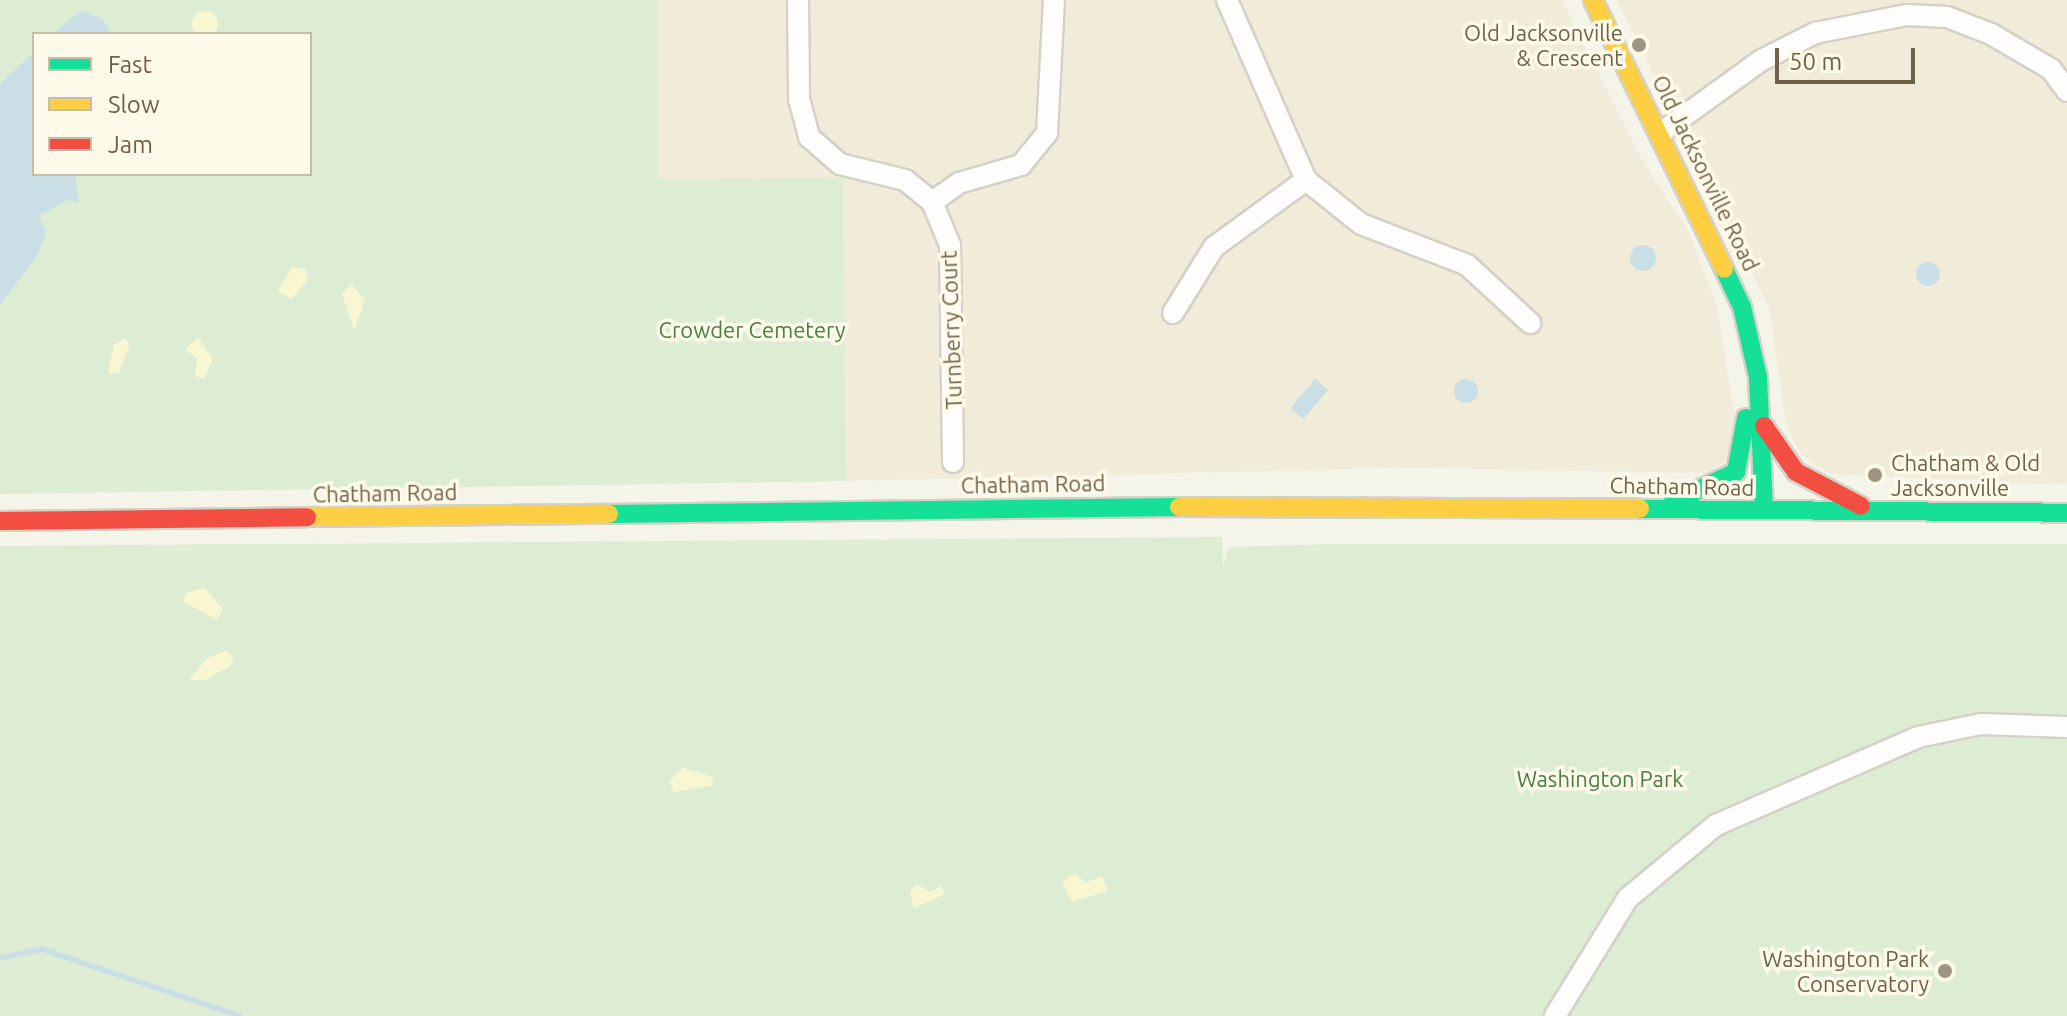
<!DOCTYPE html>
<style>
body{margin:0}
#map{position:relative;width:2067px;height:1016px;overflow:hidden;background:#f5f4e9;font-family:Ubuntu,sans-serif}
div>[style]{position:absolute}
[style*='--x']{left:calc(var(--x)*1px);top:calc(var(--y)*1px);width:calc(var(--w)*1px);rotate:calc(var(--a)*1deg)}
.residential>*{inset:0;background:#f1ebd9}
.green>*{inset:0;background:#ddedd4}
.sand>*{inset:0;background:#f8f7d1}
.round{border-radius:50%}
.water>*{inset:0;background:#cadee6;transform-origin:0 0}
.stream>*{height:6px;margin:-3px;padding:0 3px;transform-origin:3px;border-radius:3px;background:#cadee6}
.roads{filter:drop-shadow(2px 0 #d4d1c7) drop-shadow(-2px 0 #d4d1c7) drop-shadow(0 2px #d4d1c7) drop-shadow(0 -2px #d4d1c7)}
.street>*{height:20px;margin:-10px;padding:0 10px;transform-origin:10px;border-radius:10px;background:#fefdfc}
.fast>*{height:18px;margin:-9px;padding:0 9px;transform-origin:9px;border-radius:9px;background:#16e098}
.slow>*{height:18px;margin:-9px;padding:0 9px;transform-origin:9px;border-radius:9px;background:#ffcf43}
.jam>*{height:18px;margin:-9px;padding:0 9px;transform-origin:9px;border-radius:9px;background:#f24e42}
.dots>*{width:22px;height:22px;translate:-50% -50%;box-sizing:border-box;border:4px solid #fefae9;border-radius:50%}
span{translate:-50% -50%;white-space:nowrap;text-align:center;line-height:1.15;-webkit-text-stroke:7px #fefae9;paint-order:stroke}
.poi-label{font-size:22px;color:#72614a}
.right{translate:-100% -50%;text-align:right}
.left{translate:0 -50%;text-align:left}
.street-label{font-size:22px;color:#72614a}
.park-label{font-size:22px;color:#4a7e45}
.legend{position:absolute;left:32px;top:32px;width:280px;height:144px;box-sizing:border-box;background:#fefae9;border:2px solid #c6bda9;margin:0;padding:10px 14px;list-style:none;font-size:24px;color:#72614a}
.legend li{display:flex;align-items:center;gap:16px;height:40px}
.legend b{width:40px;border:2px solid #c6bda9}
.scale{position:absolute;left:1775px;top:48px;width:140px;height:36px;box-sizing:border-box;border:4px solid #72614a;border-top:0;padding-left:10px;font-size:24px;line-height:28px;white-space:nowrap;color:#72614a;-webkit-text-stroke:6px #fefae9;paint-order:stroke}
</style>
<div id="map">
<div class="residential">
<div style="clip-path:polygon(657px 0,1562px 0,1641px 158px,1688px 231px,1717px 306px,1736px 427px,1725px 462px,1707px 473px,1403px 468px,846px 481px,843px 178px,658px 180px)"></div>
<div style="clip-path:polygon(1617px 0,2067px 0,2067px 485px,1831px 474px,1800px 453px,1786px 424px,1770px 310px)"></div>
</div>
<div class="green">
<div style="clip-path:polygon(evenodd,0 0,657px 0,658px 179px,843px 178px,846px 481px,0 494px,0 0,34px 34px,310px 34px,310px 174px,34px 174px,34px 34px)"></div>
<div style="clip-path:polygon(1222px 537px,1223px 567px,1229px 547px,1338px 544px,2067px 544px,2067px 1016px,0 1016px,0 546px)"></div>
</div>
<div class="sand">
<div class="round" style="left:192px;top:11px;width:26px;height:26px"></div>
<div style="clip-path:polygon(292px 267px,306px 270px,308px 280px,291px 299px,278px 291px)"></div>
<div style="clip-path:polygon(351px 284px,365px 300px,354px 330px,342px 294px)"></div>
<div style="clip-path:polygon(198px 338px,213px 359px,204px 379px,195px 376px,197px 359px,186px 349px)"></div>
<div style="clip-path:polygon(125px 339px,130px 344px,119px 373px,108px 374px,114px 344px)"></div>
<div style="clip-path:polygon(204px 588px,223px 609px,217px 620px,183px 602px,186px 593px)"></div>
<div style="clip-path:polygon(226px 651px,234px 657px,230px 666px,205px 680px,189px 680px,207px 658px)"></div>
<div style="clip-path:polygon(683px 768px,711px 776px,714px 785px,674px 792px,669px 781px)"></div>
<div style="clip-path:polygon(1076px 873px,1085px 883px,1102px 876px,1108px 891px,1072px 902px,1062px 882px)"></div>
<div style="clip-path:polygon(917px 884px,930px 892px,942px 885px,945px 894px,914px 908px,910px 892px)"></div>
</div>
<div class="water">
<div style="clip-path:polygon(82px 10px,102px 19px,111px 34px,52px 34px)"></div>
<div style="clip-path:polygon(34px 52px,34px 174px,75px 174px,79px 203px,68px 200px,39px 216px,46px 232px,38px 254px,0 305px,0 84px)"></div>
<div class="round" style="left:1630px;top:245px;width:26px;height:26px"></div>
<div class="round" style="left:1916px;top:262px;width:24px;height:24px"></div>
<div class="round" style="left:1454px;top:379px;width:24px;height:24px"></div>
<div style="left:1315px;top:379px;width:17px;height:38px;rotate:40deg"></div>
</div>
<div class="stream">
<div style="--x:0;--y:958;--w:43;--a:-12.1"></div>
<div style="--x:42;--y:949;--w:209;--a:18.7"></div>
</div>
<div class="roads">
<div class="street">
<div style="--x:798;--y:0;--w:99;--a:89.4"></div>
<div style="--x:799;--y:99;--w:39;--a:75"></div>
<div style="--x:809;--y:137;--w:41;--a:41.1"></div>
<div style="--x:840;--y:164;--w:67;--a:13.8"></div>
<div style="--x:905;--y:180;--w:35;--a:39"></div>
<div style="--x:932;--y:202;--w:47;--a:67.3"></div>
<div style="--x:950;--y:245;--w:217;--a:89.2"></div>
<div style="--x:1227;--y:0;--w:197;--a:66.3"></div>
<div style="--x:1306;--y:180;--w:70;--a:38.7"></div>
<div style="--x:1361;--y:224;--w:114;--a:21.1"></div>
<div style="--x:1467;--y:265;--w:86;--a:42.6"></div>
<div style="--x:1662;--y:132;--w:121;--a:-35.9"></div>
<div style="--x:1760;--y:61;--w:62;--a:-27"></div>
<div style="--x:1815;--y:33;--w:94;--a:-11.1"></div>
<div style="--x:1907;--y:15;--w:40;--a:2.9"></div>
<div style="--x:1947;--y:17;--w:47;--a:21.1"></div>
<div style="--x:1991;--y:34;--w:69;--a:30.3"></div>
<div style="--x:2051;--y:69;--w:27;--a:54"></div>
<div style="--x:932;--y:202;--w:33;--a:-35"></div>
<div style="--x:959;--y:183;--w:65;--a:-16.2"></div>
<div style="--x:1021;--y:165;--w:41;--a:-50.9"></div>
<div style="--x:1047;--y:133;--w:133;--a:-87"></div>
<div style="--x:1173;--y:313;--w:78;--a:-58.2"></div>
<div style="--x:1214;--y:247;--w:114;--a:-36.1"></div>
<div style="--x:1555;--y:1016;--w:139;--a:-58.3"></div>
<div style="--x:1628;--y:898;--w:114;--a:-39.7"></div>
<div style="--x:1716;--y:825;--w:220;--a:-23.5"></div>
<div style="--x:1918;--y:737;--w:64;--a:-11.7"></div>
<div style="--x:1981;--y:724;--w:86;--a:2"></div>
</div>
<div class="fast">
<div style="--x:1724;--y:269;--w:42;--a:64.7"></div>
<div style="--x:1742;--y:307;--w:72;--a:77.1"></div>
<div style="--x:1758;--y:377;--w:133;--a:87.4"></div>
<div style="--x:1673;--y:502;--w:70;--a:-25.5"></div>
<div style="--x:1736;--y:472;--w:55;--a:-79.5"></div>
<div style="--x:1640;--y:509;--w:427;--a:0.5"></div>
<div style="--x:609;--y:514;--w:570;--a:-0.7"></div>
</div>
<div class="slow">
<div style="--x:1593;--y:0;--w:299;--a:64"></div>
<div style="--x:1179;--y:507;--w:461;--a:0.2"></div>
<div style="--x:307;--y:517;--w:302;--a:-0.6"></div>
</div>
<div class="jam">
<div style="--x:1764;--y:426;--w:56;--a:55.2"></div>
<div style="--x:1796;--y:472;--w:73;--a:27.6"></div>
<div style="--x:0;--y:521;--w:307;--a:-0.7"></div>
</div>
</div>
<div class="dots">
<div style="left:1639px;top:45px;background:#a09482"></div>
<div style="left:1875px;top:475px;background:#a09482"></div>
<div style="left:1945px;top:971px;background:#a09482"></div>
</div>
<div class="poi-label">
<span class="right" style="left:1623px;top:45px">Old Jacksonville<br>&amp; Crescent</span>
<span class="left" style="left:1891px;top:475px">Chatham &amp; Old<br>Jacksonville</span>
<span class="right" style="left:1929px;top:971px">Washington Park<br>Conservatory</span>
</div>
<div class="street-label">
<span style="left:1706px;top:173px;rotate:64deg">Old Jacksonville Road</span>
<span style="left:951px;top:330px;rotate:-92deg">Turnberry Court</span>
<span style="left:1033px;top:484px;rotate:-1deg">Chatham Road</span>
<span style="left:1682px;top:486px;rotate:1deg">Chatham Road</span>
<span style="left:385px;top:493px;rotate:-1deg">Chatham Road</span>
</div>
<div class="park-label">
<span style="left:752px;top:330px">Crowder Cemetery</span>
<span style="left:1600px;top:779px">Washington Park</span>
</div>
<ul class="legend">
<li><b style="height:10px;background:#16e098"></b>Fast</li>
<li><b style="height:10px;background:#ffcf43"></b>Slow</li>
<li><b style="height:10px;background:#f24e42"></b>Jam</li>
</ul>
<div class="scale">50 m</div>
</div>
